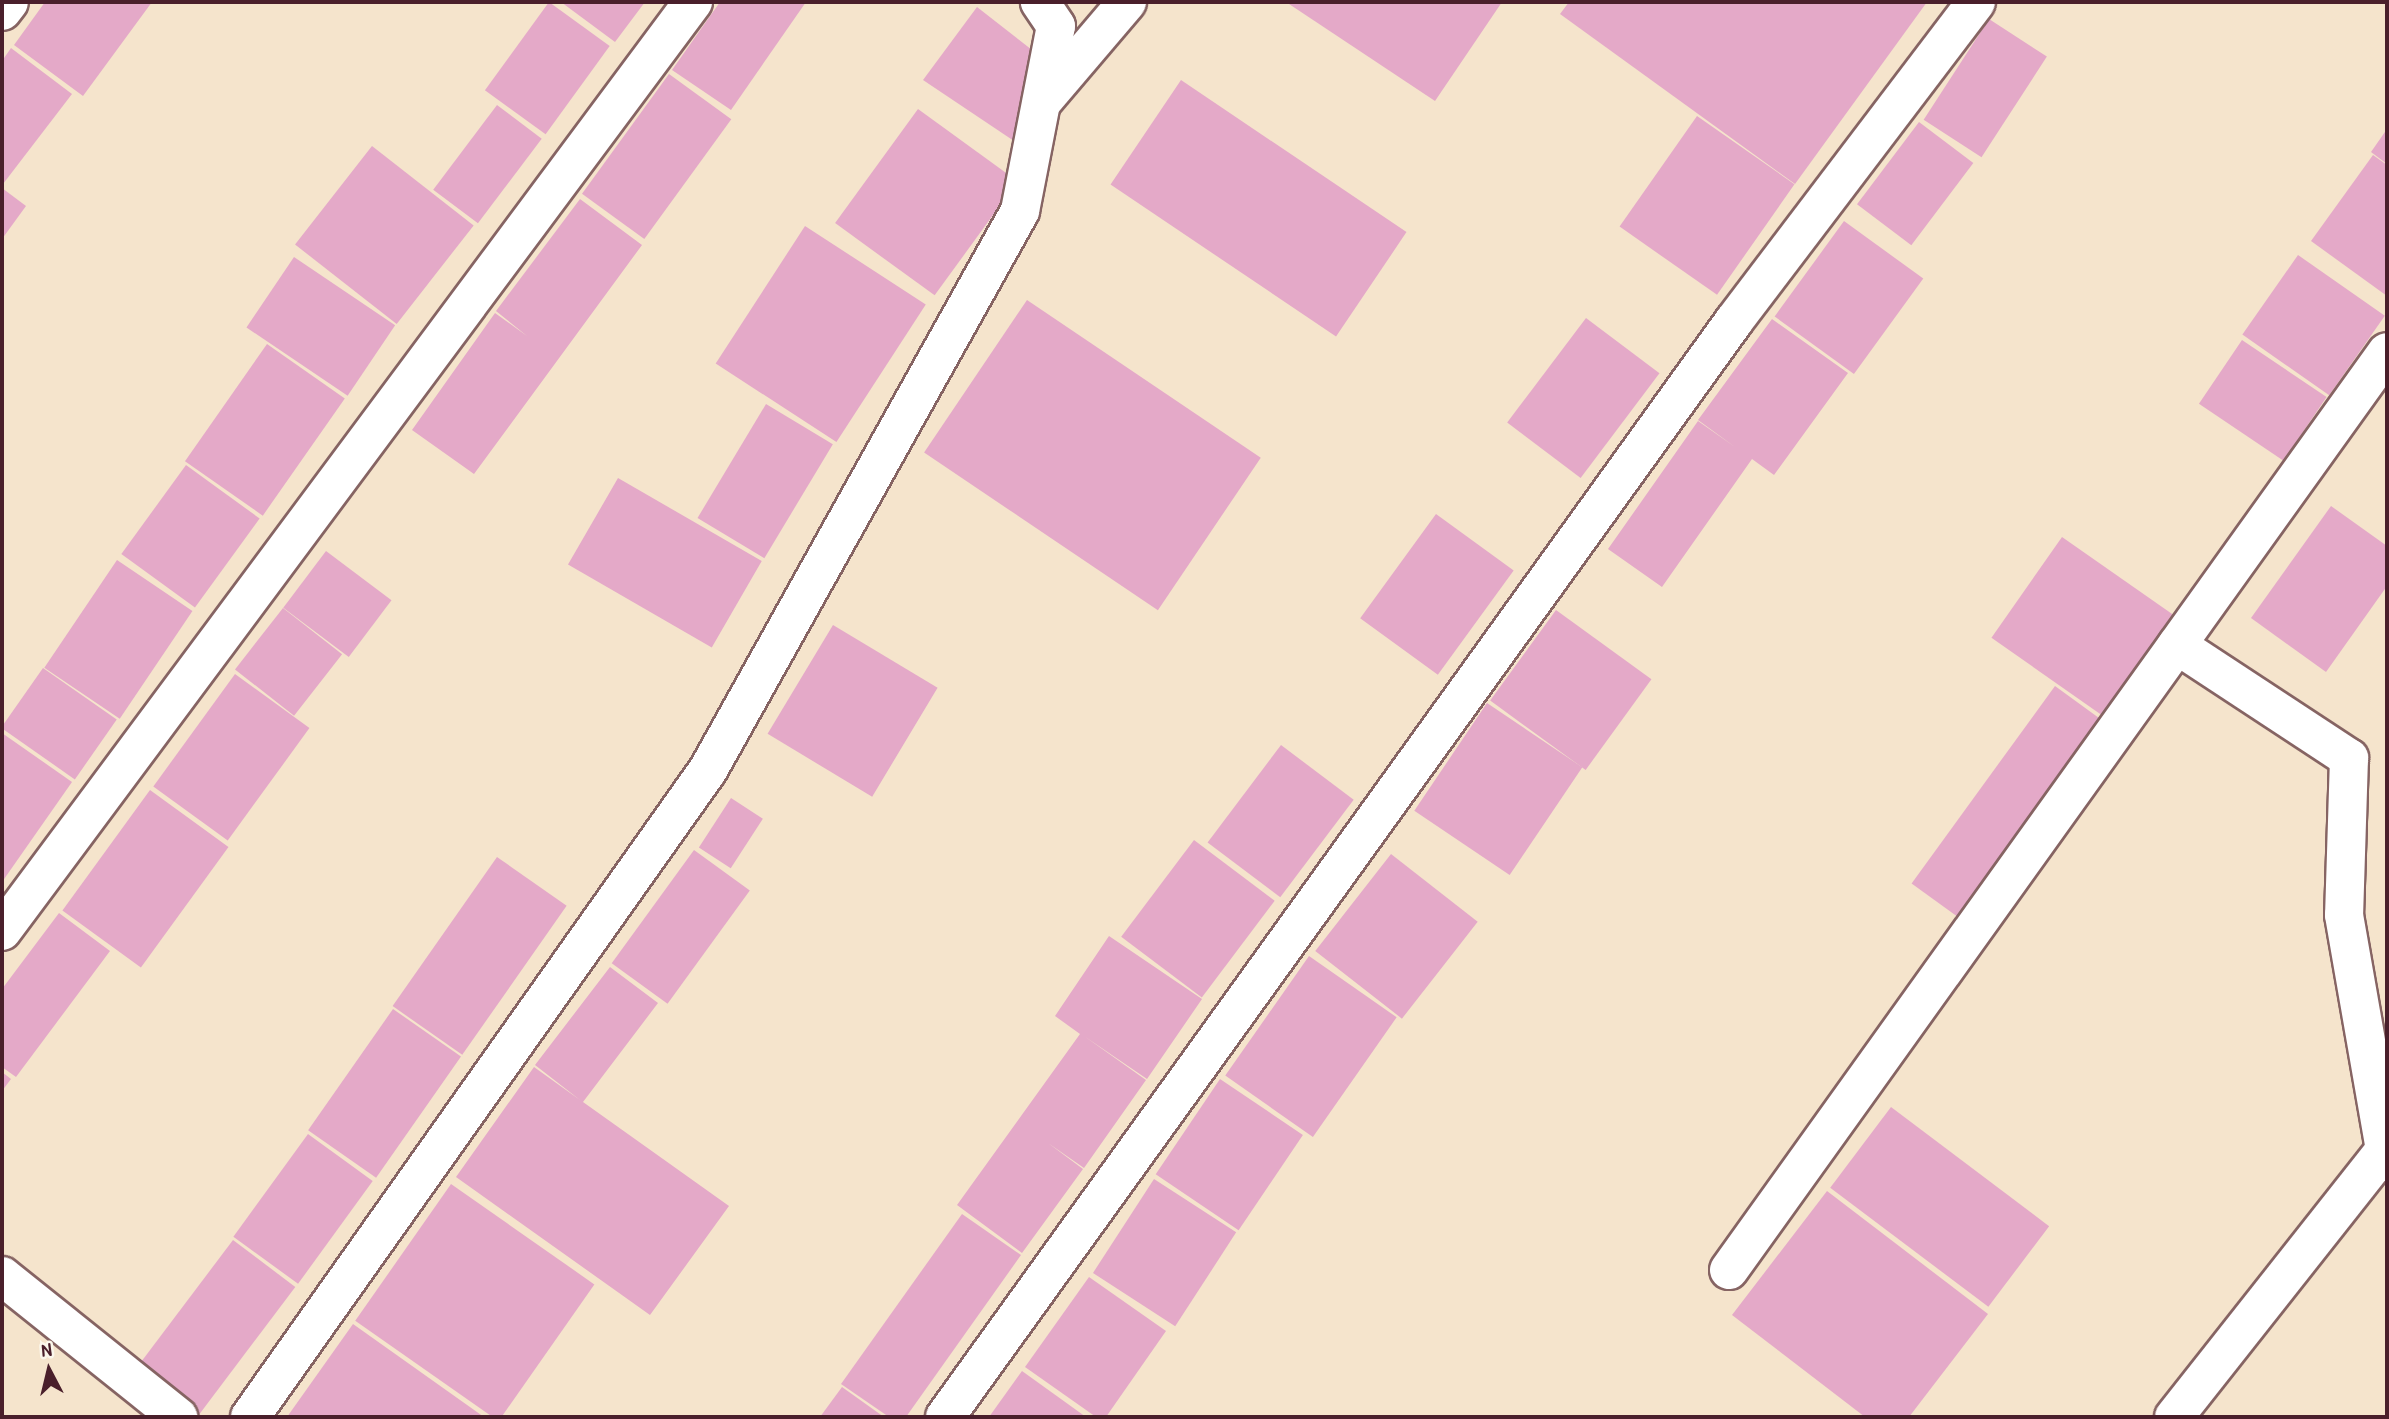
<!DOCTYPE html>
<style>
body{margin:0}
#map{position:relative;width:2389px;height:1419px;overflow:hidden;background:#f5e4cc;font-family:"Patrick Hand",sans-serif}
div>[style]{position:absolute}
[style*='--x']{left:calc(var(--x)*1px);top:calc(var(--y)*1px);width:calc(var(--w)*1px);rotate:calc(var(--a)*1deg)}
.building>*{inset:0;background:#e4a9c8;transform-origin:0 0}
.roads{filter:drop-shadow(2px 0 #866463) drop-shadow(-2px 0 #866463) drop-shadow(0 2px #866463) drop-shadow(0 -2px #866463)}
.minor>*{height:38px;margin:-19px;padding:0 19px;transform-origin:19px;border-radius:19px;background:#fff}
span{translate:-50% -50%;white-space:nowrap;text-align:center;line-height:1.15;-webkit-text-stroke:6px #fbf7ec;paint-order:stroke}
.frame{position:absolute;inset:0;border:4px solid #4a1f2b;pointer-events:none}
.north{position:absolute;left:14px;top:1335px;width:70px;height:70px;-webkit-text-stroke:5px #fbf7ec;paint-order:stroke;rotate:353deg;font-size:19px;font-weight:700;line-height:28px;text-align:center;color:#4a1f2b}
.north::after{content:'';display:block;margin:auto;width:24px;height:32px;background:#4a1f2b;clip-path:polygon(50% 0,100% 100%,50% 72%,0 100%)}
</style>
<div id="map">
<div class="building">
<div style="clip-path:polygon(45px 2px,152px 2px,83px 96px,14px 45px)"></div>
<div style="left:549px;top:2px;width:75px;height:109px;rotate:36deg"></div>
<div style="clip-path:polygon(561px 2px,645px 2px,615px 42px)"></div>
<div style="clip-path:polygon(720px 2px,806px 2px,731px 110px,672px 70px)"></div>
<div style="clip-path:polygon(1286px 2px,1502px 2px,1435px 101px)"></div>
<div style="clip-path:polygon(1569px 2px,1927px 2px,1795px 184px,1560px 14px)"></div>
<div style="clip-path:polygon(977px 7px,1045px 60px,1017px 143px,923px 80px)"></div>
<div style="left:1989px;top:19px;width:69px;height:120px;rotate:33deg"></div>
<div style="clip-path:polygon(11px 48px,72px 94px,3px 184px,2px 61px)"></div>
<div style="left:669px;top:74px;width:77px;height:148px;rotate:36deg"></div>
<div style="left:1181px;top:80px;width:272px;height:126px;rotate:34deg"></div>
<div style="left:497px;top:105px;width:56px;height:106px;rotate:37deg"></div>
<div style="left:918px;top:109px;width:123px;height:141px;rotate:36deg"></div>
<div style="left:1697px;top:116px;width:119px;height:135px;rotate:35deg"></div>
<div style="left:1919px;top:122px;width:68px;height:103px;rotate:37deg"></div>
<div style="clip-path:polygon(2387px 129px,2387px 164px,2371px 152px)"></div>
<div style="left:372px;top:146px;width:129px;height:125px;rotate:38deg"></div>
<div style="clip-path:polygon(2373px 155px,2387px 165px,2387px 296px,2311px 241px)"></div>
<div style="clip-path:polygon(2px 188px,26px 206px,2px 239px)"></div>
<div style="clip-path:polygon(580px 199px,642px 245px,474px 474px,412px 430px,495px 313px,527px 336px,496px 311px)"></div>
<div style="left:1844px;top:221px;width:98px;height:118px;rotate:36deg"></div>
<div style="left:805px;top:226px;width:144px;height:164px;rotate:33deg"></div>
<div style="left:2298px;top:255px;width:106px;height:97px;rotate:35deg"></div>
<div style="left:294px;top:257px;width:122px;height:85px;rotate:34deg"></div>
<div style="left:1027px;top:300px;width:282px;height:184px;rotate:34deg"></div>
<div style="left:1586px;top:318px;width:92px;height:131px;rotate:37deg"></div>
<div style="clip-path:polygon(1772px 319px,1848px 373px,1774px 475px,1752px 459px,1662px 587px,1608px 549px,1698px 421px,1735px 447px,1698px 420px)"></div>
<div style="left:2242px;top:340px;width:102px;height:77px;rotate:34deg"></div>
<div style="left:267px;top:344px;width:95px;height:143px;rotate:35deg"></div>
<div style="left:766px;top:404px;width:78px;height:133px;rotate:31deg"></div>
<div style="left:186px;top:465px;width:91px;height:110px;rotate:36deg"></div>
<div style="left:618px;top:478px;width:166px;height:100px;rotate:30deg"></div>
<div style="clip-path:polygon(2331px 506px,2387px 546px,2387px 586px,2326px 672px,2251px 618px)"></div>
<div style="left:1436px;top:514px;width:96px;height:129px;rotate:36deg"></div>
<div style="left:2062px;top:537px;width:141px;height:123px;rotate:35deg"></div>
<div style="left:326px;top:551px;width:82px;height:71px;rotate:37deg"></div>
<div style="left:117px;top:560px;width:91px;height:130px;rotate:34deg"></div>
<div style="left:283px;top:608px;width:75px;height:78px;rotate:38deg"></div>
<div style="left:1556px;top:610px;width:118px;height:112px;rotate:36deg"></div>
<div style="left:833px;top:625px;width:122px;height:127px;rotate:31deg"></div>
<div style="left:43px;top:668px;width:90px;height:73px;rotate:35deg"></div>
<div style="left:235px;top:674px;width:92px;height:139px;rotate:36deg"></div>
<div style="left:2055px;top:686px;width:62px;height:244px;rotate:36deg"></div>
<div style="left:1487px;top:703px;width:115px;height:130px;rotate:34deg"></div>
<div style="clip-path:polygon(2px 733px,72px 782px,2px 882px)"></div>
<div style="left:1281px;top:745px;width:91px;height:122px;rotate:37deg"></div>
<div style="left:150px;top:790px;width:97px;height:149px;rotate:36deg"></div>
<div style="left:731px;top:798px;width:38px;height:59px;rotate:33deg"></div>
<div style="left:1194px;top:840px;width:101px;height:121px;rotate:37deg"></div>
<div style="left:694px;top:850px;width:69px;height:140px;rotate:36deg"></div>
<div style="left:1391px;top:854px;width:110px;height:123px;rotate:38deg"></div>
<div style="left:497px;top:857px;width:85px;height:182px;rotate:35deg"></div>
<div style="clip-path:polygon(59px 913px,110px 951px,16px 1077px,2px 1067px,2px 989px)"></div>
<div style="clip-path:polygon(1109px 936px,1202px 999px,1147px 1079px,1084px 1036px,1146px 1080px,1084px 1168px,1048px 1143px,1083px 1169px,1022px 1253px,957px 1205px,1080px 1034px,1055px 1016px)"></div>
<div style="left:1309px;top:956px;width:107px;height:146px;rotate:35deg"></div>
<div style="clip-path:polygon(610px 967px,658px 1003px,583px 1102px,729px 1206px,650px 1315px,456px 1177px,534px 1067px,580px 1100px,535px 1065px)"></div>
<div style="left:393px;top:1009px;width:83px;height:148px;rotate:35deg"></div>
<div style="clip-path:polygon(2px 1072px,11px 1079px,2px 1091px)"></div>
<div style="left:1220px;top:1079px;width:100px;height:115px;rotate:34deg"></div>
<div style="left:1891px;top:1107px;width:198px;height:101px;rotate:37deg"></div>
<div style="left:308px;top:1134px;width:80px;height:127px;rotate:36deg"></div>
<div style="left:1154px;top:1179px;width:98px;height:112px;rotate:33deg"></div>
<div style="left:451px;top:1184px;width:175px;height:167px;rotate:35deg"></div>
<div style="clip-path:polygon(1827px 1191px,1988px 1314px,1909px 1417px,1865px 1417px,1732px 1315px)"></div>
<div style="clip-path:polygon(962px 1214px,1021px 1255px,906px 1417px,889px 1417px,841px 1384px)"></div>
<div style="left:233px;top:1240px;width:78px;height:166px;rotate:37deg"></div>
<div style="clip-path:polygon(1089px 1277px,1166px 1331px,1106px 1417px,1096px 1417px,1025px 1367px)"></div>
<div style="clip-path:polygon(353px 1324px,484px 1417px,287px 1417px)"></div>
<div style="clip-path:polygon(1022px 1371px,1086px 1417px,989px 1417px)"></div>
<div style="clip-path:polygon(842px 1387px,884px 1417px,820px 1417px)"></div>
</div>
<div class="roads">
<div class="minor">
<div style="--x:2;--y:11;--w:11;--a:-52"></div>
<div style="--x:1042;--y:102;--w:131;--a:-49.6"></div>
<div style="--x:2177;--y:645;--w:206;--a:33.3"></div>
<div style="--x:2349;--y:758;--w:157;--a:91.8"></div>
<div style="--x:2344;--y:915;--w:251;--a:80.1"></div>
<div style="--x:2;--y:931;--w:1158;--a:-53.36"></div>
<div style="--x:1729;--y:1270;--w:1129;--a:-54.37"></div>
<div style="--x:2;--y:1276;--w:226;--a:38.7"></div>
<div style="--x:250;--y:1417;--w:793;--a:-54.71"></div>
<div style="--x:708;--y:770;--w:640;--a:-60.83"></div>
<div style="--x:1020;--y:211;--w:188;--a:-79"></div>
<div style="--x:1056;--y:26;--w:29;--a:-124"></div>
<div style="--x:945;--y:1417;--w:1350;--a:-54.25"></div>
<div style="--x:1734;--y:321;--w:400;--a:-52.8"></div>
<div style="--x:2174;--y:1417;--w:340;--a:-51.7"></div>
</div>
</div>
<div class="frame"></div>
<div class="north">N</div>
</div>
